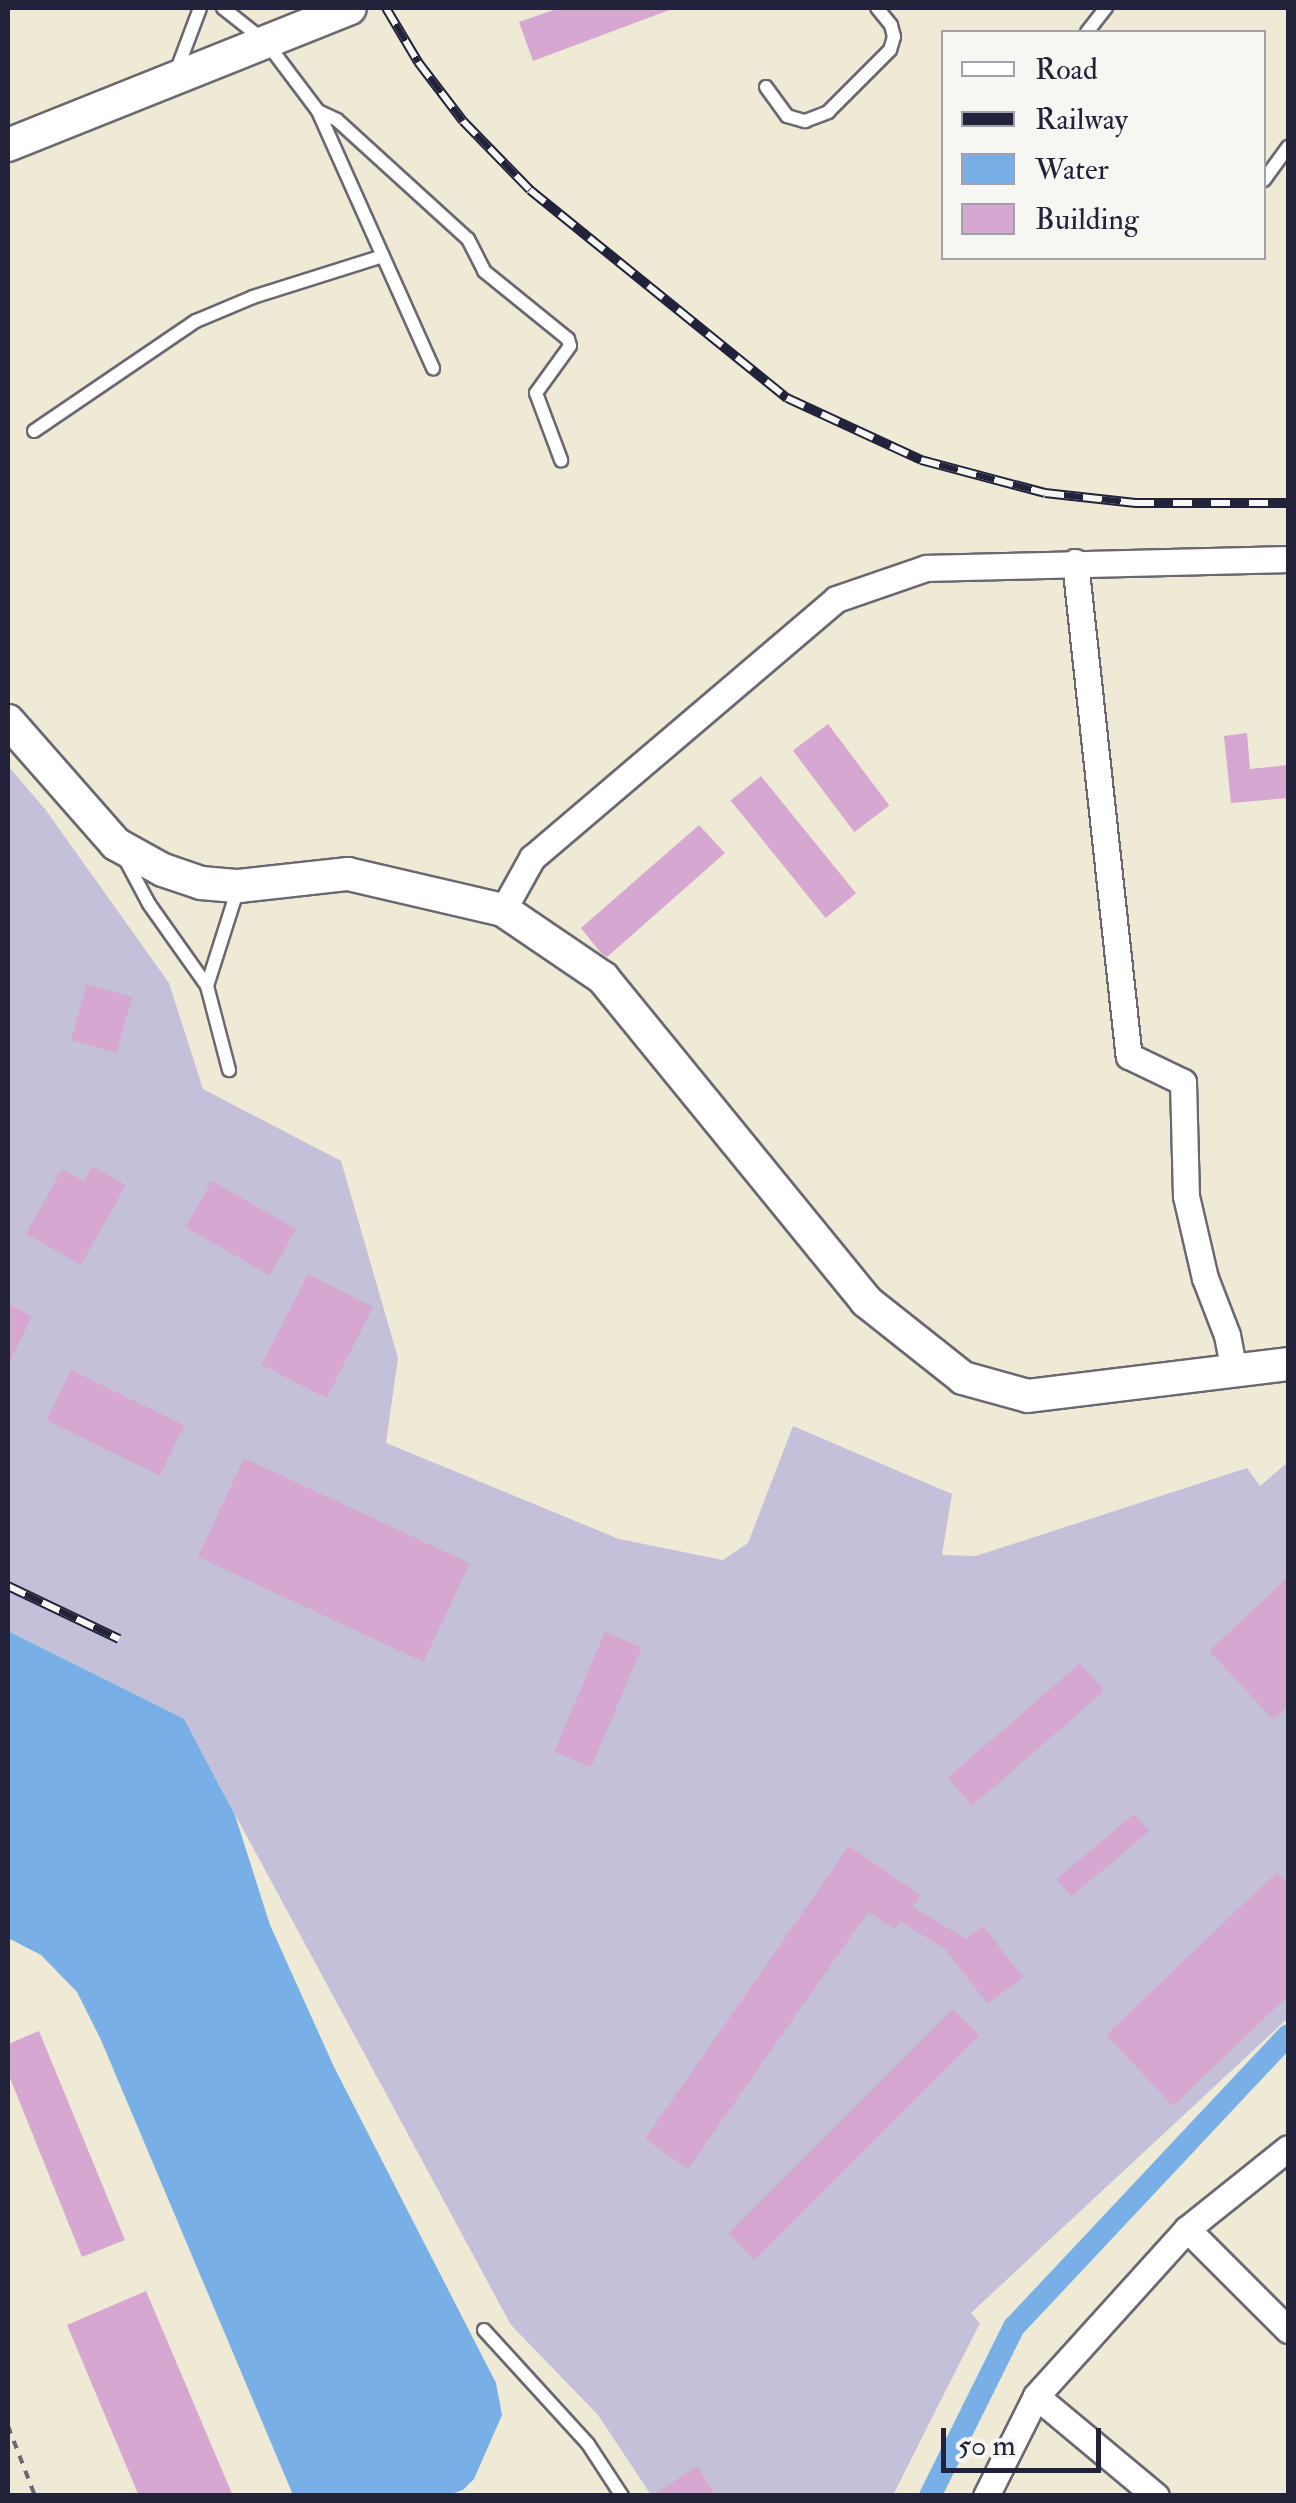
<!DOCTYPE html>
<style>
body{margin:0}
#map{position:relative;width:1296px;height:2503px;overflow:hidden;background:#efead5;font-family:"IM FELL Double Pica",serif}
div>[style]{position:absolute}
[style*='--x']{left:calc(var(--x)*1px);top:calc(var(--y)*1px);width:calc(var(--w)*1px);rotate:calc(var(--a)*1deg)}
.industrial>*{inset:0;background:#c5c0da}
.water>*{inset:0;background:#77afe6}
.canal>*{height:22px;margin:-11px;padding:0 11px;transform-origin:11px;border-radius:11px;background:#77afe6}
.building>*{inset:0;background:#d5a7d1;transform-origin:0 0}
.path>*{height:4px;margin-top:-2px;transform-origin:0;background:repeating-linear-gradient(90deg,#6a6871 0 8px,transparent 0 16px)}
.roads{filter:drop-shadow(2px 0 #6a6871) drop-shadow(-2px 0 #6a6871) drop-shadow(0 2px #6a6871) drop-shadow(0 -2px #6a6871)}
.service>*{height:12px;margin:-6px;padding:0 6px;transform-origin:6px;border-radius:6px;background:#fff}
.minor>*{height:25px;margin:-12.5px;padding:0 12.5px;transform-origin:12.5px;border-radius:12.5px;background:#fff}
.tertiary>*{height:32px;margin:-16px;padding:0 16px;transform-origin:16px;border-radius:16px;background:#fff}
.rail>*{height:10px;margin-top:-5px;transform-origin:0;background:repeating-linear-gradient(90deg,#f6f6f2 0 19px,#22223b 0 38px);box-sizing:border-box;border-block:2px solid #22223b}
span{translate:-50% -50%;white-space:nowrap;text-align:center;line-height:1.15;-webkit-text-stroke:8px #f6f6f2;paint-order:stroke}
.frame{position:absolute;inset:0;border:10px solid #22223b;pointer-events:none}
.legend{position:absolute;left:941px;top:30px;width:325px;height:230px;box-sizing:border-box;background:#f6f6f2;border:2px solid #a1a1a9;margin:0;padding:12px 18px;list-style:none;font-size:30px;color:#22223b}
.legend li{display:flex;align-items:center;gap:20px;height:50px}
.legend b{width:50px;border:2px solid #a1a1a9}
.scale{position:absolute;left:941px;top:2428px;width:160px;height:45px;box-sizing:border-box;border:5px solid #22223b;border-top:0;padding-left:12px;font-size:30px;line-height:35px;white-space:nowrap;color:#22223b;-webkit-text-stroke:8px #f6f6f2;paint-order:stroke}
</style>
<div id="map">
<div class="industrial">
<div style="clip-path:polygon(8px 766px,45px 809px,169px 983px,203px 1089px,341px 1161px,398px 1358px,386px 1443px,619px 1539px,723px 1560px,748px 1543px,793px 1426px,952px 1494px,942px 1555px,976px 1556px,1247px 1468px,1260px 1486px,1288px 1462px,1288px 2018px,971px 2313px,980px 2323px,893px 2495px,651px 2495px,598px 2415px,511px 2325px,184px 1720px,8px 1631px)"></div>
</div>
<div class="water">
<div style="clip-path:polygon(8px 1631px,184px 1719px,235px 1815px,270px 1925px,334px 2067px,496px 2383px,502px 2415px,474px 2479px,463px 2490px,445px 2496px,293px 2495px,101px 2040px,77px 1992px,41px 1955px,8px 1938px)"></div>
</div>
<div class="canal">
<div style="--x:930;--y:2496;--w:189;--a:-63.6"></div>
<div style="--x:1014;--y:2327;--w:400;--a:-46.8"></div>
</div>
<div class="building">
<div style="clip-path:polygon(559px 8px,672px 8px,672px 9px,533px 61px,519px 22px)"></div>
<div style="left:828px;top:724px;width:102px;height:44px;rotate:53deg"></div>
<div style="clip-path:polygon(1247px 733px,1250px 769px,1288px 765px,1288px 798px,1231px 803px,1224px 736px)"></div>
<div style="left:761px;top:776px;width:151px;height:39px;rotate:51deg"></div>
<div style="clip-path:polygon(699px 825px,725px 853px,607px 957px,600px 952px,581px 928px)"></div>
<div style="left:87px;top:984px;width:47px;height:58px;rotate:16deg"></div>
<div style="clip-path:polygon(92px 1166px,126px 1185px,81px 1265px,26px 1234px,62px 1169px,84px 1181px)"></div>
<div style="left:212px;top:1181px;width:97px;height:53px;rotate:30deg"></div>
<div style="left:308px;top:1274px;width:73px;height:102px;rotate:27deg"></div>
<div style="clip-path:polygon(8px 1304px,32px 1316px,8px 1366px)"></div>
<div style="left:71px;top:1370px;width:126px;height:56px;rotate:26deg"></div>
<div style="left:244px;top:1458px;width:249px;height:109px;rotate:25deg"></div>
<div style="clip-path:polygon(1288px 1577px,1288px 1706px,1274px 1720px,1209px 1651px)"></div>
<div style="left:605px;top:1632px;width:40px;height:130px;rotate:23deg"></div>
<div style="left:1080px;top:1663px;width:37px;height:175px;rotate:49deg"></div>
<div style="left:1134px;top:1814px;width:23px;height:101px;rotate:50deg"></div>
<div style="clip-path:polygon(849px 1846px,920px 1895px,913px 1907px,966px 1939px,983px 1926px,1023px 1977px,988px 2004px,945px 1949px,900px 1921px,895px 1929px,868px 1912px,688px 2169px,645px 2139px)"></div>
<div style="clip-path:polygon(1277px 1872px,1288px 1884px,1288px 1996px,1173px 2106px,1106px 2035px)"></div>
<div style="left:953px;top:2009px;width:37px;height:318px;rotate:45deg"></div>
<div style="clip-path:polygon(39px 2031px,125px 2240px,82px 2257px,8px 2073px,8px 2044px)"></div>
<div style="clip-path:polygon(146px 2291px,233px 2496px,139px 2496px,67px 2325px)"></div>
<div style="clip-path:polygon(697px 2466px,716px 2496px,652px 2496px)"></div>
</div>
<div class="path">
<div style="--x:8;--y:2426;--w:75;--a:68.9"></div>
</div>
<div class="roads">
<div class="service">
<div style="--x:223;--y:8;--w:55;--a:38.3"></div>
<div style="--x:266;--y:42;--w:86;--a:53"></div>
<div style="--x:318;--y:111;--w:21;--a:25"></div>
<div style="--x:337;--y:120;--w:177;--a:42.3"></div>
<div style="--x:468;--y:239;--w:36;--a:63"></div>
<div style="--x:484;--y:271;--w:108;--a:39"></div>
<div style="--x:568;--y:339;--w:7;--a:74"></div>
<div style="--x:570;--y:346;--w:58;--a:125.9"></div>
<div style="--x:536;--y:393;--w:72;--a:69.5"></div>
<div style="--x:1087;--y:32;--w:31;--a:-52"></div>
<div style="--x:176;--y:72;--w:68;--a:-69.4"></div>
<div style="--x:766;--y:87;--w:36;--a:54"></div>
<div style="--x:787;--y:116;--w:19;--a:16"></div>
<div style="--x:805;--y:121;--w:25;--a:-21"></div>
<div style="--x:828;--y:112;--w:88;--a:-45"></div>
<div style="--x:890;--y:50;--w:14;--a:-73"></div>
<div style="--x:894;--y:37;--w:12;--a:-104"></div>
<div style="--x:891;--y:25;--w:22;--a:-129"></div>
<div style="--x:318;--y:111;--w:282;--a:65.9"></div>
<div style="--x:1264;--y:180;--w:41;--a:-54"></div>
<div style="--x:34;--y:431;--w:196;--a:-34.2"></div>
<div style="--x:196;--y:321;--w:62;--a:-22.8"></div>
<div style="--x:253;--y:297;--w:136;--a:-17.5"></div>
<div style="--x:125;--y:859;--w:51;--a:61.9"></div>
<div style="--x:149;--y:904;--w:100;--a:54.7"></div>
<div style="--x:207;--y:986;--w:87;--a:75.3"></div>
<div style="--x:207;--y:986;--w:103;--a:-72.4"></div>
<div style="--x:484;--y:2330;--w:154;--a:47.6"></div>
<div style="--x:588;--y:2444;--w:62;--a:56.8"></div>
</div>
<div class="minor">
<div style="--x:1075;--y:562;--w:497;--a:83.8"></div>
<div style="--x:1129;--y:1056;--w:60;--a:25.7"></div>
<div style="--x:1183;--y:1082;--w:114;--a:88.5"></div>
<div style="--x:1186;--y:1196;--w:84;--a:77"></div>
<div style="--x:1205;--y:1278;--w:61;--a:68.9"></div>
<div style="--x:1227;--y:1335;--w:36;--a:79"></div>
<div style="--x:503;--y:910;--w:60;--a:-60.9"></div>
<div style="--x:532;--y:858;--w:399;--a:-40.4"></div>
<div style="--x:836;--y:599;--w:95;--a:-19"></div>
<div style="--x:926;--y:568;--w:362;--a:-1.4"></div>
<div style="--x:1187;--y:2229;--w:143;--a:45"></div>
<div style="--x:1036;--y:2396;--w:156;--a:39.8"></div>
<div style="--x:986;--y:2496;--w:112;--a:-63.4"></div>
<div style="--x:1036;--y:2396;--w:225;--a:-47.9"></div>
<div style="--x:1187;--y:2229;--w:129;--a:-38.7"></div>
</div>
<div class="tertiary">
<div style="--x:8;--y:145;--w:368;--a:-21.8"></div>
<div style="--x:8;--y:721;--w:164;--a:48.7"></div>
<div style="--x:116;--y:844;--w:54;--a:29"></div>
<div style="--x:163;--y:870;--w:40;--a:18.9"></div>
<div style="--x:201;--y:883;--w:38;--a:5"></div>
<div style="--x:239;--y:886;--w:110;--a:-6.3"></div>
<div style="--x:348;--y:874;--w:159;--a:13.1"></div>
<div style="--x:503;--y:910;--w:121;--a:34.2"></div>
<div style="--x:603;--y:978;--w:417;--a:50.8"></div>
<div style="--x:866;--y:1301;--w:124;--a:38.4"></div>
<div style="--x:963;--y:1378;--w:67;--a:15.5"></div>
<div style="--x:1028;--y:1396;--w:262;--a:-7"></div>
</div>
</div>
<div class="rail">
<div style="--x:386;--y:8;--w:63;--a:59.3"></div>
<div style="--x:418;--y:62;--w:74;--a:52.7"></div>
<div style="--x:463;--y:121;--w:96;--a:45.8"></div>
<div style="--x:530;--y:190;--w:331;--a:39"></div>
<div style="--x:787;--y:398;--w:148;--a:24.8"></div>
<div style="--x:921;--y:460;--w:128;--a:14.9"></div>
<div style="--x:1045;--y:493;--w:91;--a:6.3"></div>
<div style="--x:1135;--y:503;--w:153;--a:0"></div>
<div style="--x:8;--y:1586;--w:123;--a:25.5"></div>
</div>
<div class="frame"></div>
<ul class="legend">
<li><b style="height:12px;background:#fff"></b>Road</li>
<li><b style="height:12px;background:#22223b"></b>Railway</li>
<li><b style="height:28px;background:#77afe6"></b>Water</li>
<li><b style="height:28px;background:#d5a7d1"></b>Building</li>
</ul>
<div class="scale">50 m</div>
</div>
